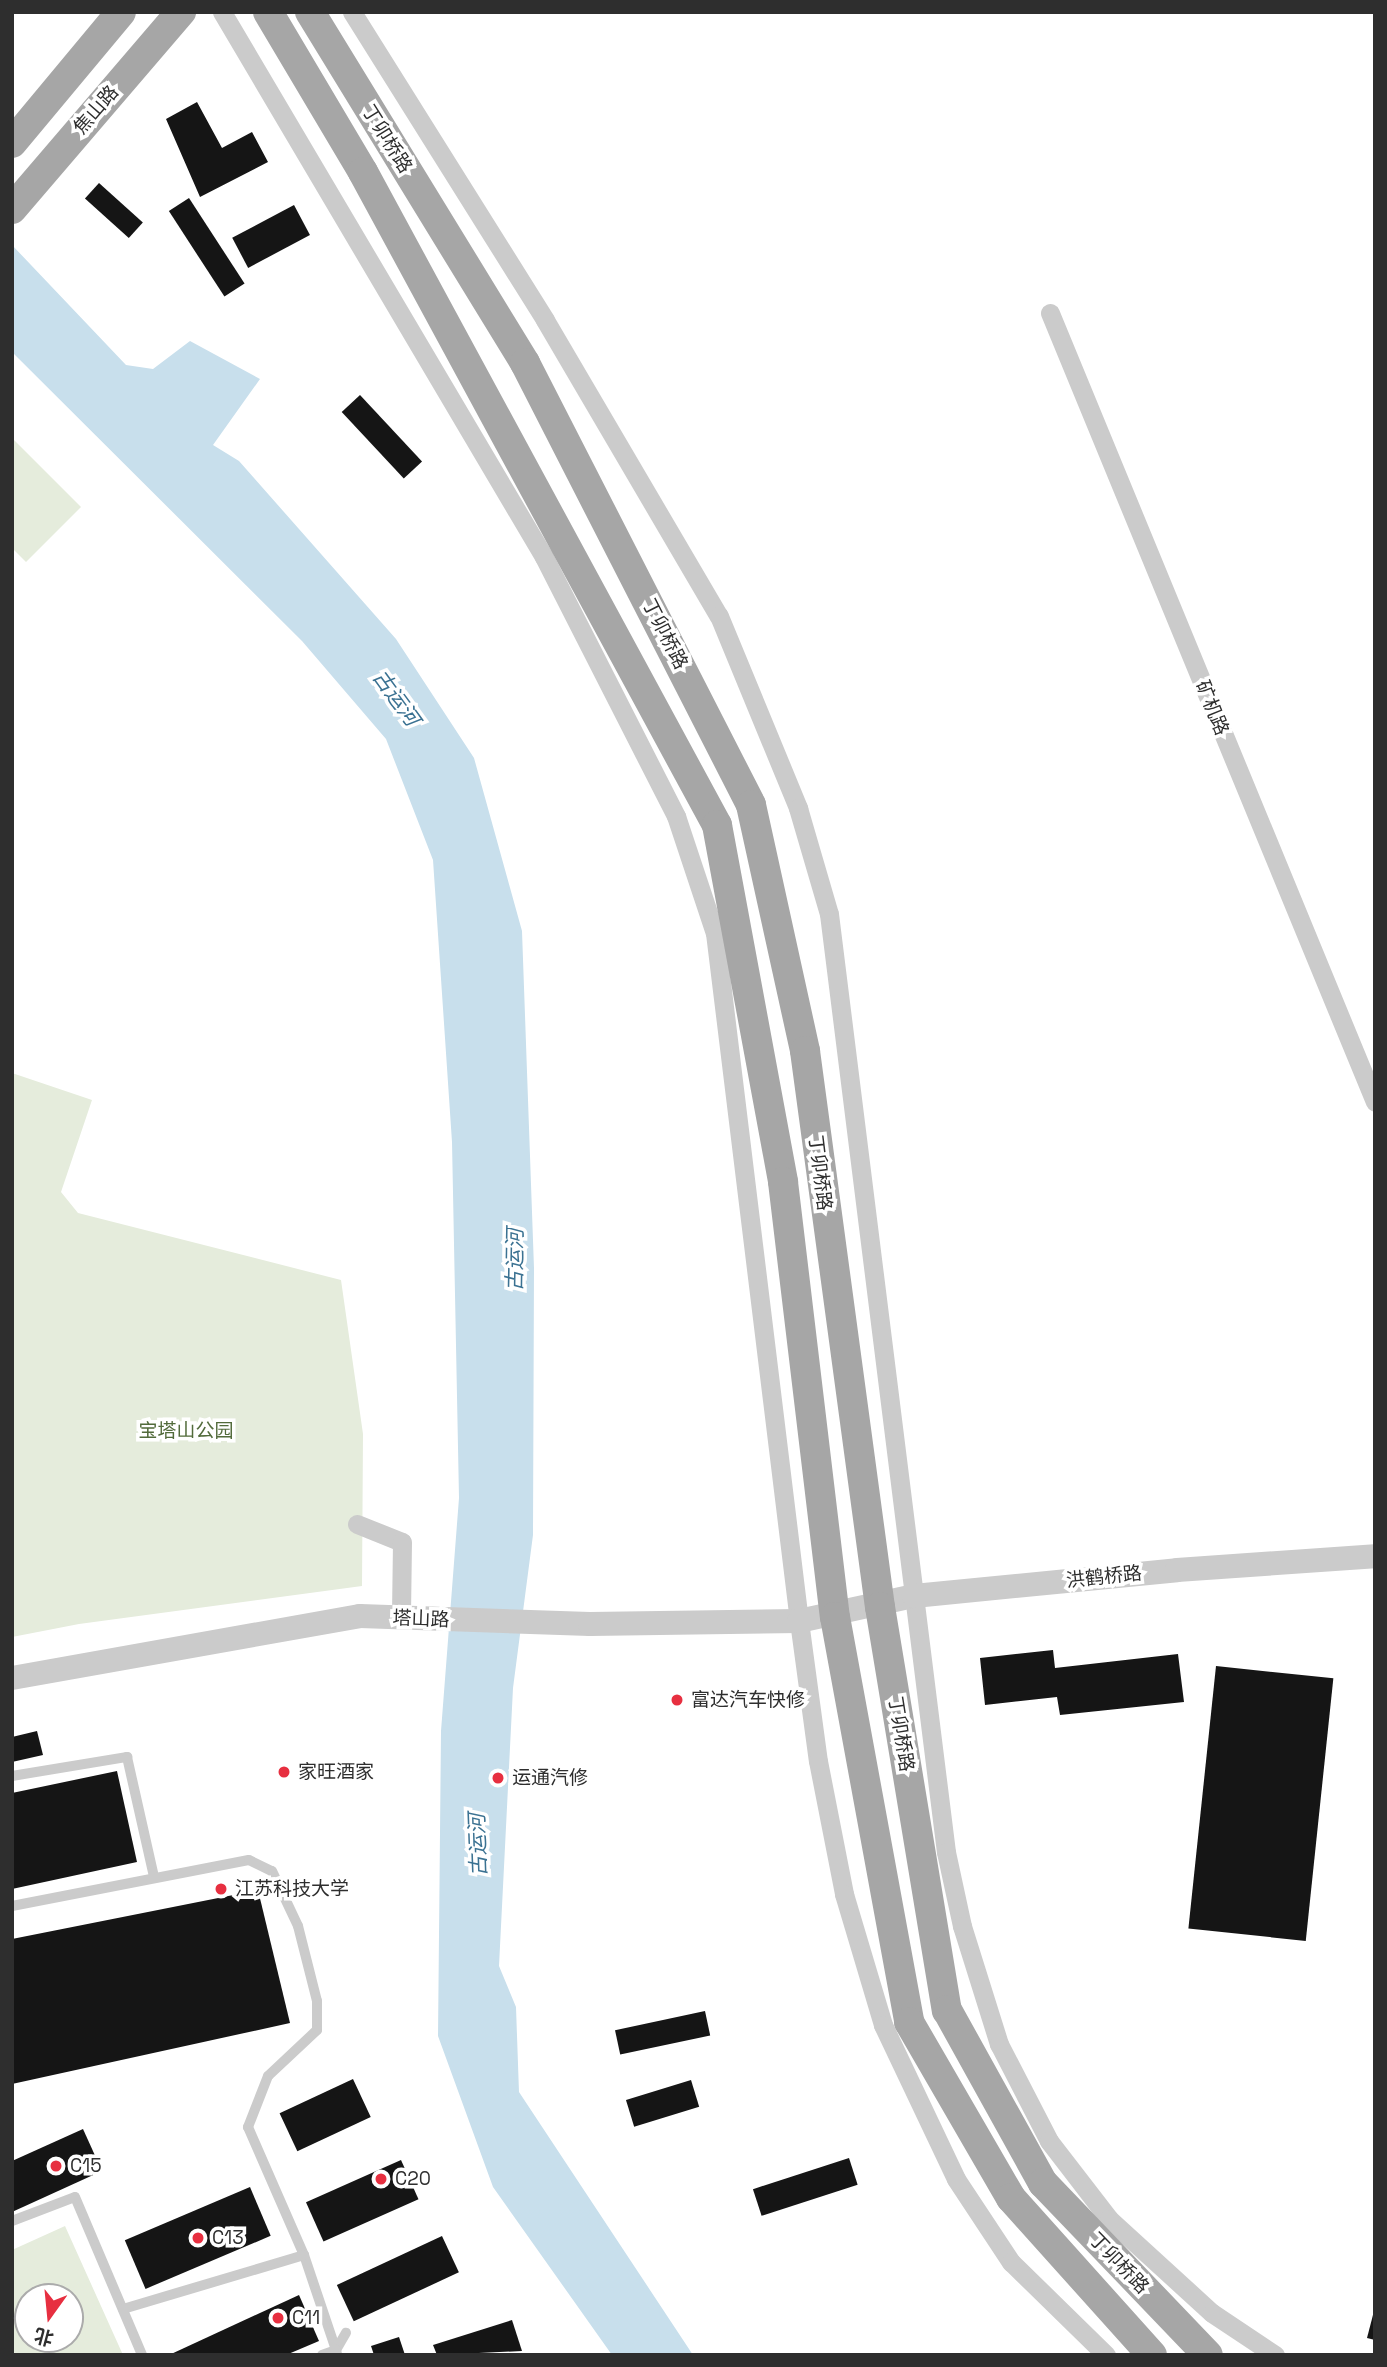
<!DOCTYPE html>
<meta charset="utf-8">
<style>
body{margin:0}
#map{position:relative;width:1387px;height:2367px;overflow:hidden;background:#fff;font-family:"Space Grotesk","Noto Sans SC",sans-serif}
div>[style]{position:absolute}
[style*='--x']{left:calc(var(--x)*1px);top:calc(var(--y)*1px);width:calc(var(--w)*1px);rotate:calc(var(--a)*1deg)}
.green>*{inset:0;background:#e5ecdc}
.water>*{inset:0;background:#c8dfec}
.building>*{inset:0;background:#151515;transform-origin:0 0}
.service>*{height:10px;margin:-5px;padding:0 5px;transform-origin:5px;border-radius:5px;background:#cbcbcb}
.minor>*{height:19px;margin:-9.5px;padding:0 9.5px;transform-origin:9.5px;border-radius:9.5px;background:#cbcbcb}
.tertiary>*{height:24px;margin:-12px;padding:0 12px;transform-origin:12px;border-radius:12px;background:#cbcbcb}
.primary>*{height:30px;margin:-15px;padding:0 15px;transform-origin:15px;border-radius:15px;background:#a6a6a6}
.dots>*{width:19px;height:19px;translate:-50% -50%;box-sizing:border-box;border:4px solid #fff;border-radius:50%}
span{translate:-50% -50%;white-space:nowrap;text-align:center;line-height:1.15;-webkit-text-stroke:7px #fff;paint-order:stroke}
.street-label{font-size:19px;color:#2e2e2e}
.park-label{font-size:19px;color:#526b3b}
.poi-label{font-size:19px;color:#2e2e2e}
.left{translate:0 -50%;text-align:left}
.water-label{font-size:21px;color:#3b7292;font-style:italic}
.frame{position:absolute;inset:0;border:14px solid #2e2e2e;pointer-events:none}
.north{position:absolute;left:14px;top:2283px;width:70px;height:70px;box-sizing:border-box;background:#fff;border:2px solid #ababab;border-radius:50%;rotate:195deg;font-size:19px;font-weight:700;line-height:28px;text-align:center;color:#2e2e2e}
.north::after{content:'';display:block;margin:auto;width:24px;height:32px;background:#e72f40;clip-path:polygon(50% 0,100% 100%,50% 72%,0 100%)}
</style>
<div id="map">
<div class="green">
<div style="clip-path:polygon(12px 438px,81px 507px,26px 562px,12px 548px)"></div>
<div style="clip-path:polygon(12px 1073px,92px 1100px,61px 1192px,78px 1213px,341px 1280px,363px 1434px,362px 1586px,79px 1624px,12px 1637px)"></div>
<div style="clip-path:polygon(evenodd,65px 2226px,123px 2355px,12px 2355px,12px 2250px,65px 2226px,28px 2297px,70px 2297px,70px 2339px,28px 2339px,28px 2297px)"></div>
</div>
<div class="water">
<div style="clip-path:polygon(12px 245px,126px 365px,153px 369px,190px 341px,260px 379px,213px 445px,239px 461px,396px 639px,474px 758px,522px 931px,534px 1268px,533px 1535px,513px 1688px,499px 1966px,516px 2007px,519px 2092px,693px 2355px,612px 2355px,493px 2187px,438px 2036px,441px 1731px,459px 1498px,452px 1142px,433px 860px,386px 739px,302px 641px,12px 352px)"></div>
</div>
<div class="building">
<div style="clip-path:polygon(197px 102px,222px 148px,252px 132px,268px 162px,200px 197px,166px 119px)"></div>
<div style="left:99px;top:183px;width:59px;height:21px;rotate:42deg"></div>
<div style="left:189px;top:198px;width:102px;height:24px;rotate:57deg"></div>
<div style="left:294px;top:205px;width:34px;height:70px;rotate:62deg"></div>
<div style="left:360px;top:395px;width:91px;height:25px;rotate:47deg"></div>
<div style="clip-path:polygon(1053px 1650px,1055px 1668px,1178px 1654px,1184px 1702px,1060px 1715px,1057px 1697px,985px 1705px,980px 1658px)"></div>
<div style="left:1216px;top:1666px;width:118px;height:264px;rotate:6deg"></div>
<div style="clip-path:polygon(37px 1731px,43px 1755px,12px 1762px,12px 1737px)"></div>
<div style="clip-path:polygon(117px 1771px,137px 1862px,12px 1889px,12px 1793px)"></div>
<div style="clip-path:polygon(258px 1890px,290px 2023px,12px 2084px,12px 1939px)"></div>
<div style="left:705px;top:2011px;width:25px;height:92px;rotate:78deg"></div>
<div style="left:353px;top:2079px;width:42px;height:81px;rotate:65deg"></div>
<div style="left:691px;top:2080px;width:28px;height:68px;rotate:73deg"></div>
<div style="clip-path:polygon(83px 2129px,102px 2171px,12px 2212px,12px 2161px)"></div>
<div style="left:849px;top:2158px;width:28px;height:101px;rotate:72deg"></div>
<div style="left:401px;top:2160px;width:43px;height:104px;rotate:66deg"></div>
<div style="left:250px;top:2187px;width:53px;height:136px;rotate:67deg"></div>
<div style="left:442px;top:2236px;width:40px;height:116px;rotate:65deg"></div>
<div style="clip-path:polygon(299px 2295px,319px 2341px,286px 2355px,169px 2355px)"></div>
<div style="clip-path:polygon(1374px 2311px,1375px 2311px,1375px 2340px,1367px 2338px)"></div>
<div style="clip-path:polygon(512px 2320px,522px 2351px,437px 2355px,433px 2345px)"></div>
<div style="clip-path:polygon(399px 2337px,405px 2355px,374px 2355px,371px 2346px)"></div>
</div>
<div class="service">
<div style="--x:12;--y:1776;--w:117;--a:-9.4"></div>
<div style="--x:127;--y:1757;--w:123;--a:77.3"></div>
<div style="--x:12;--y:1906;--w:241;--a:-11"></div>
<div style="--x:249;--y:1860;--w:25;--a:26"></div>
<div style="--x:272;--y:1871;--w:61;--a:64.7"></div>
<div style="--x:298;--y:1926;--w:77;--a:75.8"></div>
<div style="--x:317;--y:2001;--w:29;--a:90"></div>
<div style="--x:317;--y:2030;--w:67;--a:136.8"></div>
<div style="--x:268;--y:2076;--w:55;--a:111.4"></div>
<div style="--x:248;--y:2127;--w:140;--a:66.4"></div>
<div style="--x:304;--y:2255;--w:100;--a:71.4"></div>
<div style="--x:336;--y:2350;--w:20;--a:-60"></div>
<div style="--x:12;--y:2221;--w:67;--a:-20.9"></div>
<div style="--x:75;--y:2197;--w:172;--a:67"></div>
<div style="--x:123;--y:2309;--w:189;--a:-16.6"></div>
<div style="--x:322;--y:2355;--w:15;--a:-20"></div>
<div style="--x:336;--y:2350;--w:4;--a:76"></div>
</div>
<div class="minor">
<div style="--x:222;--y:12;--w:633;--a:59.42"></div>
<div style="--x:544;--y:557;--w:291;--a:63"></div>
<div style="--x:676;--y:816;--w:123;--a:71.6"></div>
<div style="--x:715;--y:933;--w:693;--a:83.04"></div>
<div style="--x:799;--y:1621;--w:141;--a:82.3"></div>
<div style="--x:818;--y:1761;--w:136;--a:78.9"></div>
<div style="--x:844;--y:1894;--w:137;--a:73.4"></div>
<div style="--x:883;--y:2025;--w:170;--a:64.6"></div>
<div style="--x:956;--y:2179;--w:100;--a:56.5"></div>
<div style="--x:1011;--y:2262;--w:133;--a:44.4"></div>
<div style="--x:352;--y:12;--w:363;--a:57.9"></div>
<div style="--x:545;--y:320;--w:343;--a:59.6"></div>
<div style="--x:719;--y:616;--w:208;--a:67.6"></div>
<div style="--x:798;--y:808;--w:110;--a:73.7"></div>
<div style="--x:829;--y:914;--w:945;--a:82.89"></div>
<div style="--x:946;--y:1852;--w:76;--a:77.8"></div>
<div style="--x:962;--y:1926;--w:124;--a:72.6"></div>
<div style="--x:999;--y:2044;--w:109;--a:62.7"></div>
<div style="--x:1049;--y:2141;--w:98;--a:52.4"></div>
<div style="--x:1109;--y:2219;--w:139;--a:42.4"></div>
<div style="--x:1212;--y:2313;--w:76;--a:33.7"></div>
<div style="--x:1050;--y:313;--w:853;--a:67.61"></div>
<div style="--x:357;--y:1524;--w:48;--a:21.8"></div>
<div style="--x:402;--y:1542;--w:76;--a:90.8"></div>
</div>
<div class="tertiary">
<div style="--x:12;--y:1678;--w:353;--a:-10.1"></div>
<div style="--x:360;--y:1616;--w:230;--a:2"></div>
<div style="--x:590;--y:1624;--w:209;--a:-0.8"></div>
<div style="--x:799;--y:1621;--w:118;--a:-12.3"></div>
<div style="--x:914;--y:1596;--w:264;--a:-5.6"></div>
<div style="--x:1177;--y:1570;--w:198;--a:-4"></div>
</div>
<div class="primary">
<div style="--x:268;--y:12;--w:186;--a:59.3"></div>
<div style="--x:363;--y:172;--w:743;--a:61.54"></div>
<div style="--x:717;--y:825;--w:363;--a:79.5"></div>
<div style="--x:783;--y:1182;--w:438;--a:83.2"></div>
<div style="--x:835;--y:1617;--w:412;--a:79.6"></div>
<div style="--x:909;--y:2022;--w:203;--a:59.9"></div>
<div style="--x:1011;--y:2198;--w:211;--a:48.1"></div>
<div style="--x:310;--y:12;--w:412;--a:58.5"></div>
<div style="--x:525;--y:363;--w:496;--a:62.9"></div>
<div style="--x:751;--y:805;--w:252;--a:77.6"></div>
<div style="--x:805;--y:1051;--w:561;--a:82.32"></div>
<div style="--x:880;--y:1607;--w:409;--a:80.6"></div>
<div style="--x:947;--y:2010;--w:198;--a:61"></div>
<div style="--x:1043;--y:2183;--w:238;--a:46.2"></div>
<div style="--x:12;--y:143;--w:170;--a:-50.2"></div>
<div style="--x:12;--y:209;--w:260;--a:-49.4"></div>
</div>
<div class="dots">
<div style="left:677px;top:1700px;background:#e72f40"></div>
<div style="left:284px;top:1772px;background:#e72f40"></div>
<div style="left:498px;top:1778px;background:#e72f40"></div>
<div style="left:221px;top:1889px;background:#e72f40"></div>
<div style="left:56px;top:2166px;background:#e72f40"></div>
<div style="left:381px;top:2179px;background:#e72f40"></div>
<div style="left:198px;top:2238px;background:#e72f40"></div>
<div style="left:278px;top:2318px;background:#e72f40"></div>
</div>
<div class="street-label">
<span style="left:96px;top:110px;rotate:-49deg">焦山路</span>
<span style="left:387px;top:139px;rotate:58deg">丁卯桥路</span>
<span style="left:665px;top:634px;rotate:63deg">丁卯桥路</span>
<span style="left:1212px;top:708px;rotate:68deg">矿机路</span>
<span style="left:820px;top:1173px;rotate:83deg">丁卯桥路</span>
<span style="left:1104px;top:1577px;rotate:-6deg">洪鹤桥路</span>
<span style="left:421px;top:1619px;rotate:2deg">塔山路</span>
<span style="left:901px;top:1734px;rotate:81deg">丁卯桥路</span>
<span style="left:1119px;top:2263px;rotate:46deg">丁卯桥路</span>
</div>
<div class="park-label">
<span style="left:186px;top:1431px">宝塔山公园</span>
</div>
<div class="poi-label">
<span class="left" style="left:691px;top:1700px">富达汽车快修</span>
<span class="left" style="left:298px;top:1772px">家旺酒家</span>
<span class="left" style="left:512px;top:1778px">运通汽修</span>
<span class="left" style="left:235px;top:1889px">江苏科技大学</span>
<span class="left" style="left:70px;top:2166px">C15</span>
<span class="left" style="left:395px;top:2179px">C20</span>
<span class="left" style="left:212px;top:2238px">C13</span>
<span class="left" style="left:292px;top:2318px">C11</span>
</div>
<div class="water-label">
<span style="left:396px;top:698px;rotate:54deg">古运河</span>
<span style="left:515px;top:1260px;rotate:-89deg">古运河</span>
<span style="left:478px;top:1845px;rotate:-92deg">古运河</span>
</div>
<div class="frame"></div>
<div class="north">北</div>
</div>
